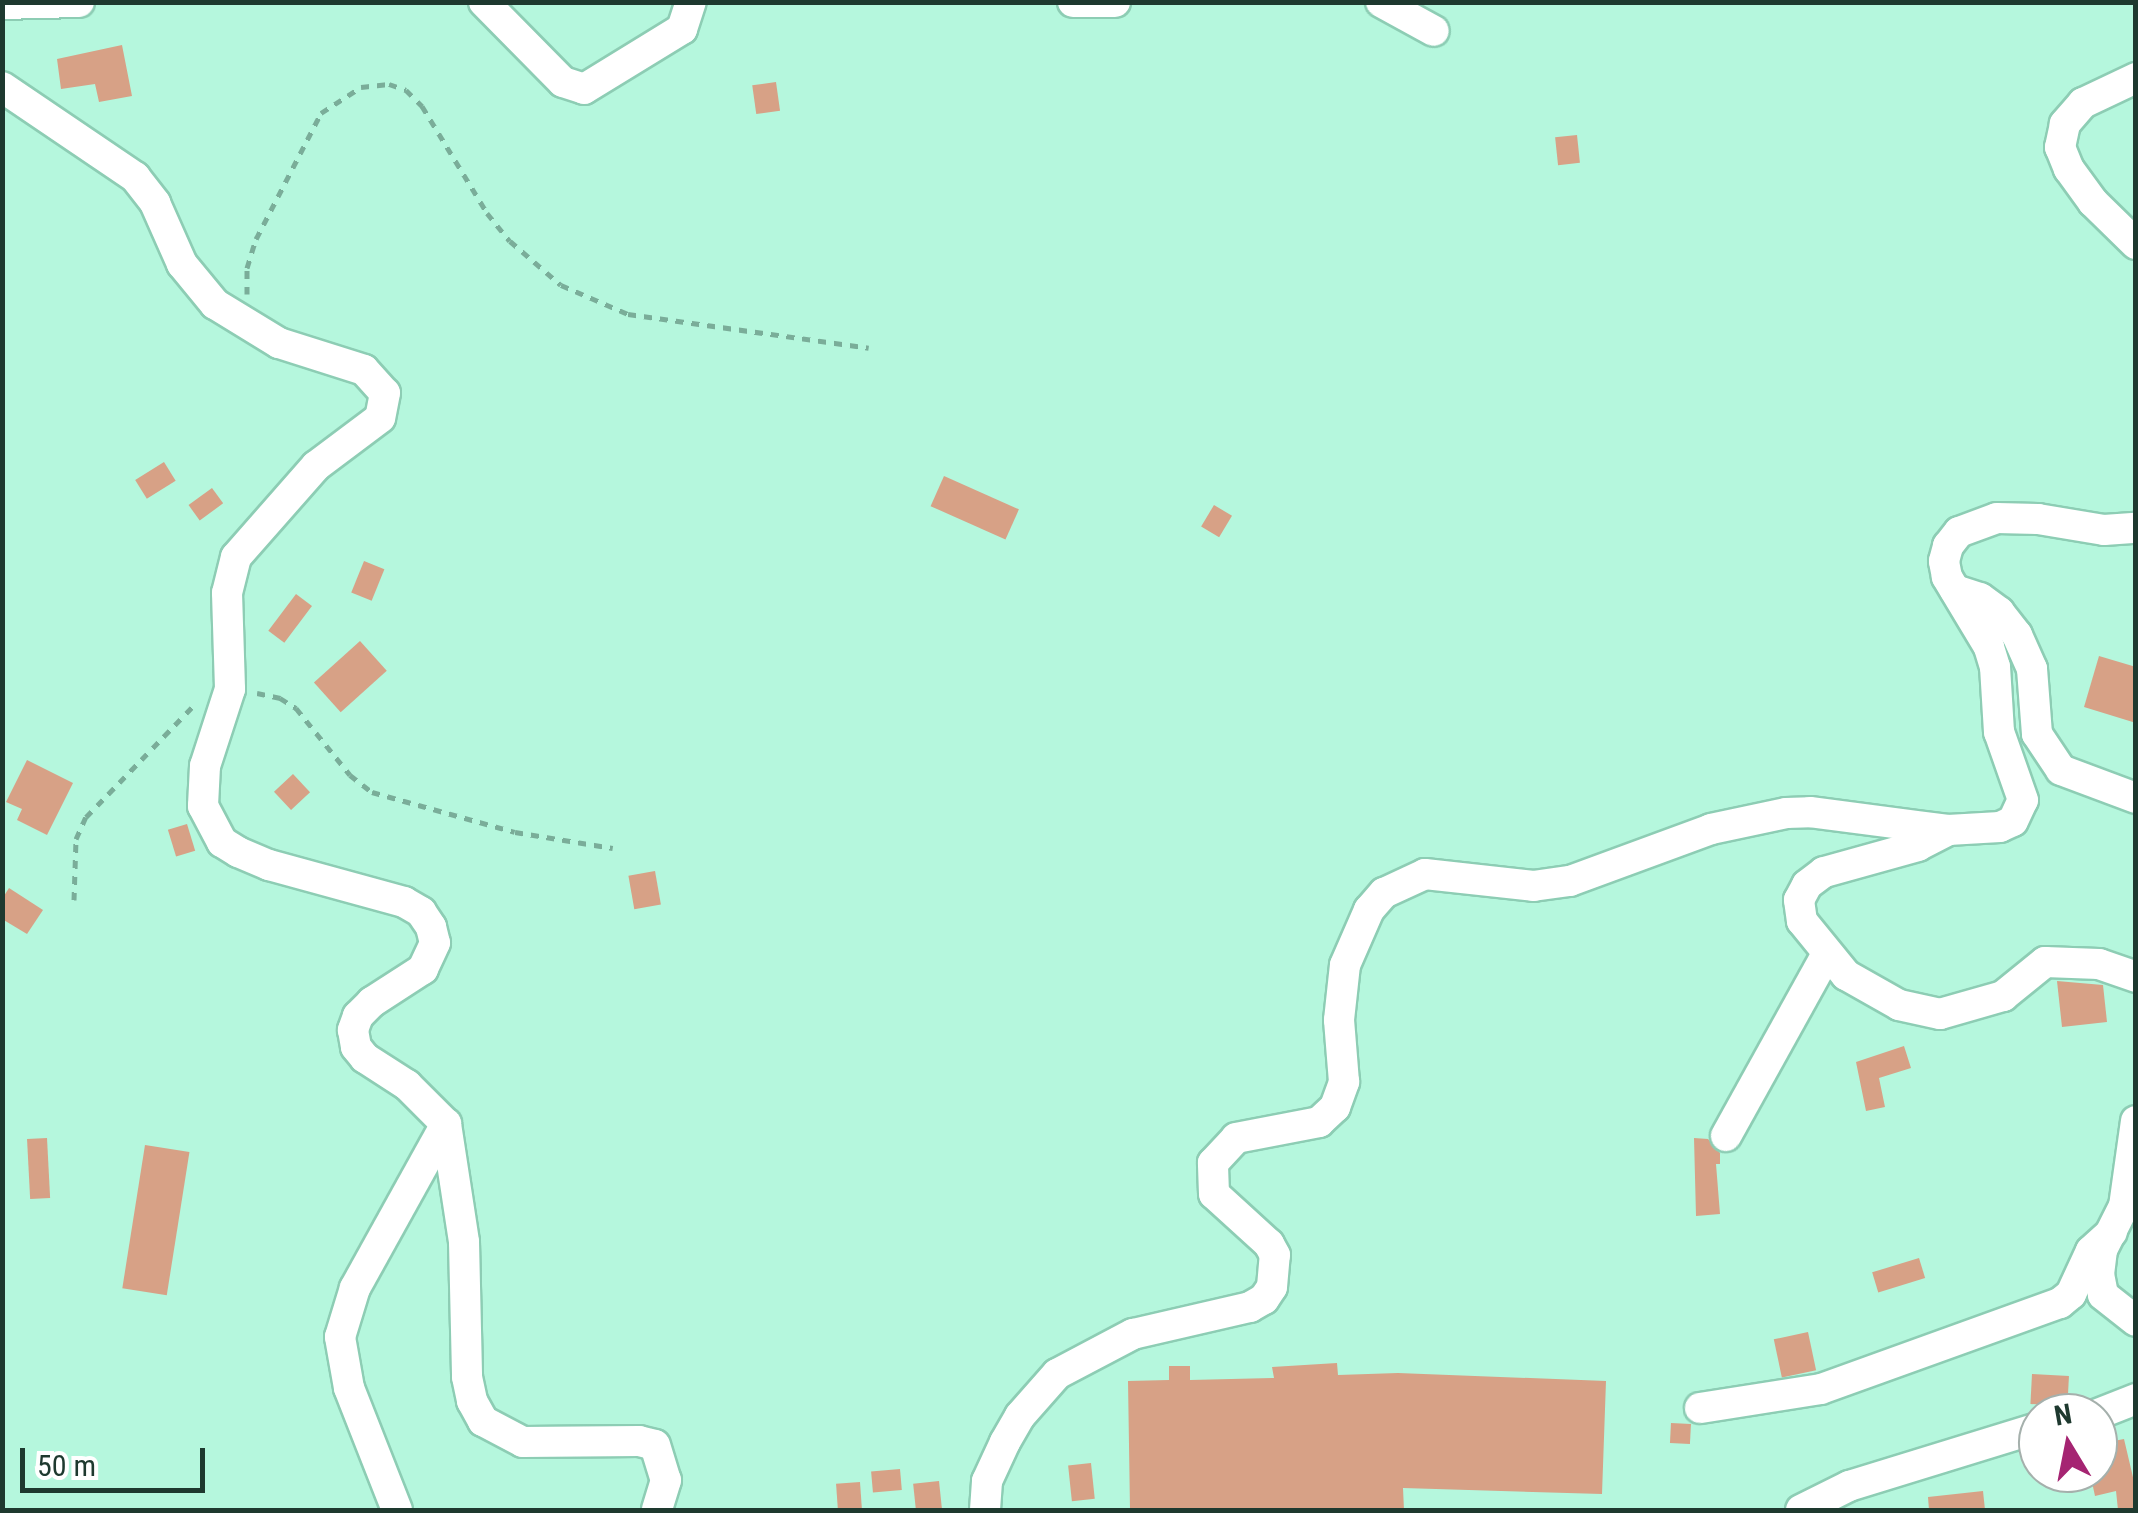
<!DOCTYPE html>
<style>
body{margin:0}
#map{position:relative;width:2138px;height:1513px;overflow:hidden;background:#b5f7dd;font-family:"Roboto Condensed",sans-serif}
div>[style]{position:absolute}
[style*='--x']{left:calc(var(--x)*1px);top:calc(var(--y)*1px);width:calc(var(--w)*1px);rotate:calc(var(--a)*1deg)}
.building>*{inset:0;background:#d7a186;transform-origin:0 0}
.path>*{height:5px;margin-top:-2.5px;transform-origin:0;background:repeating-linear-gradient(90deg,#7aad99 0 8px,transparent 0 16px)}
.roads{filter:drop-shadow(2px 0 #8dcdb4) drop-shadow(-2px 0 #8dcdb4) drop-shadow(0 2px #8dcdb4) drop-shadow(0 -2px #8dcdb4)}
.minor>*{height:30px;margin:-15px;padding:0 15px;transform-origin:15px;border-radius:15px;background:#fff}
span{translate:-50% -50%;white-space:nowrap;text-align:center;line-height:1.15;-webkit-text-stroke:8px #fff;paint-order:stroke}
.frame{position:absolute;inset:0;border:5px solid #1e392f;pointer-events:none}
.north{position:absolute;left:2018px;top:1393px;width:100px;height:100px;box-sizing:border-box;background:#fff;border:2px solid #a5b0ac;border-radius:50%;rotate:350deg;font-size:28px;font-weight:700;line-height:40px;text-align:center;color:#1e392f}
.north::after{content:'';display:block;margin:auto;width:35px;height:45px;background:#a52472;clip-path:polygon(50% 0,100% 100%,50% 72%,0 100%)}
.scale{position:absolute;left:20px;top:1448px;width:185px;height:45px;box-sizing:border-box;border:5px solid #1e392f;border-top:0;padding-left:12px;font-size:30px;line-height:35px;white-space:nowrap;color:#1e392f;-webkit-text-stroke:8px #fff;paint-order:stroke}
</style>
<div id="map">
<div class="building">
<div style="clip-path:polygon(122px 45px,132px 96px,99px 102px,95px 84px,61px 89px,57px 59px)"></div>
<div style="left:776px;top:82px;width:29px;height:24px;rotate:82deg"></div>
<div style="left:1577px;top:135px;width:28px;height:22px;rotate:84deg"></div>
<div style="left:164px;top:462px;width:22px;height:34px;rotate:58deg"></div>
<div style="left:944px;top:476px;width:82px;height:33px;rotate:24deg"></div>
<div style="left:212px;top:488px;width:19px;height:29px;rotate:54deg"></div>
<div style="left:1214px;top:505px;width:21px;height:25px;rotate:31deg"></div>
<div style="left:364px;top:561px;width:22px;height:34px;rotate:22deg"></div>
<div style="left:296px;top:594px;width:20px;height:46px;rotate:37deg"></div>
<div style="left:360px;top:641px;width:40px;height:62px;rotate:48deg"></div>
<div style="clip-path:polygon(2099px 656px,2136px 667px,2136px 723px,2084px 707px)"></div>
<div style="clip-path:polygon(27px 760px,73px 783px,47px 835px,17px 820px,22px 809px,6px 802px)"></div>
<div style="left:293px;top:774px;width:25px;height:26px;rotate:47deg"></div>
<div style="left:187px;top:824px;width:28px;height:20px;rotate:73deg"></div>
<div style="left:655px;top:871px;width:34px;height:27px;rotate:80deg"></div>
<div style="clip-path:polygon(9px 888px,43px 910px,27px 934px,2px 919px,2px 899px)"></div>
<div style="clip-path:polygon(2057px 981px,2103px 985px,2107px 1022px,2062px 1027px)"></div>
<div style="clip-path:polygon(1904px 1046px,1911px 1068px,1879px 1078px,1885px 1107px,1866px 1111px,1856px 1062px)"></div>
<div style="left:47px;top:1138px;width:60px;height:20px;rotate:87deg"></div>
<div style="clip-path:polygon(1694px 1138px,1708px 1139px,1720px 1153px,1720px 1164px,1716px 1164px,1720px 1214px,1696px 1216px)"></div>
<div style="left:145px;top:1145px;width:45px;height:145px;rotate:9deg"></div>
<div style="left:1919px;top:1258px;width:21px;height:49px;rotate:73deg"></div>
<div style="left:1808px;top:1332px;width:39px;height:35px;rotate:78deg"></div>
<div style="clip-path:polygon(1337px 1363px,1338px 1375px,1398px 1373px,1606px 1381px,1602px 1494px,1403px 1488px,1404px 1510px,1130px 1510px,1128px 1381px,1169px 1380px,1169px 1366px,1190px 1366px,1190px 1380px,1274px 1378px,1272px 1367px)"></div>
<div style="left:2032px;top:1374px;width:37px;height:30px;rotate:3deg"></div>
<div style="left:1671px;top:1423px;width:20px;height:20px;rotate:3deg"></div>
<div style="clip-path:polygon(2124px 1439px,2136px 1490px,2136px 1510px,2118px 1510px,2116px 1491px,2095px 1496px,2090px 1473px,2098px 1473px,2098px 1444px)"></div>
<div style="left:1091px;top:1463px;width:36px;height:23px;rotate:84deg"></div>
<div style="left:900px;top:1469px;width:21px;height:29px;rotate:85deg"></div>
<div style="left:939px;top:1481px;width:29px;height:26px;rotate:84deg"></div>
<div style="left:860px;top:1482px;width:28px;height:24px;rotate:86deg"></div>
<div style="clip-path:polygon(1983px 1491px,1985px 1510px,1929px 1510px,1928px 1497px)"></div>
</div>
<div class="path">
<div style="--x:247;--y:294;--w:26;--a:-90"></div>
<div style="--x:247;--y:268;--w:30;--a:-73"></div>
<div style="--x:256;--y:239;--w:142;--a:-62.7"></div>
<div style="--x:321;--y:113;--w:48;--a:-33"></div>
<div style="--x:361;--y:87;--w:28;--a:-6"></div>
<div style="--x:389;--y:84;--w:18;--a:19"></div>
<div style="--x:406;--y:90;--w:23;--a:45"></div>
<div style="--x:422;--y:106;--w:125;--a:58.7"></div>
<div style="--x:487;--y:213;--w:36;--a:51"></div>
<div style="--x:510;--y:241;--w:67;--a:40.8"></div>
<div style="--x:561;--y:285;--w:73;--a:23.4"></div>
<div style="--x:628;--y:314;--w:243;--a:8"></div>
<div style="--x:257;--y:693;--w:24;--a:12"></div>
<div style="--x:280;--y:698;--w:19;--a:32"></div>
<div style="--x:296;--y:708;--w:86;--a:51.1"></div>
<div style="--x:350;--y:775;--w:28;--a:38"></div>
<div style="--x:372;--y:792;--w:148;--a:15.6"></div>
<div style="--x:515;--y:832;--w:99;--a:9.3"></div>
<div style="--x:74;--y:900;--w:61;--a:-88.1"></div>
<div style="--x:76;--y:839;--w:24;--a:-66"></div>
<div style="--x:86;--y:817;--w:157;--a:-46"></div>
</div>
<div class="roads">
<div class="minor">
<div style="--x:484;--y:2;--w:112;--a:45.4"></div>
<div style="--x:563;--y:82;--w:22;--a:18"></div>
<div style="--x:584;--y:89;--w:115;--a:-31.5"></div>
<div style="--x:682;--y:29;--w:28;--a:-72"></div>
<div style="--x:1073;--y:2;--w:42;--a:0"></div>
<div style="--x:1381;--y:2;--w:60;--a:28.7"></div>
<div style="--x:2;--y:4;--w:77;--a:-1.5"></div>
<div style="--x:2136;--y:78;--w:59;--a:154.7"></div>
<div style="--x:2083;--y:103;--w:28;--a:131"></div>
<div style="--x:2065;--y:124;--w:24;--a:102"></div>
<div style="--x:2060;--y:147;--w:24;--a:68"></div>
<div style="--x:2069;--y:169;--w:41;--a:54"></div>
<div style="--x:2093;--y:202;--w:60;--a:44.3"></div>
<div style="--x:2;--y:87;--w:161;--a:34.1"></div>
<div style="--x:135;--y:177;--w:33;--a:52"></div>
<div style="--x:155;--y:203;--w:67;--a:66.1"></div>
<div style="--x:182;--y:264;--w:52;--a:50.5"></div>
<div style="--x:215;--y:304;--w:75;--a:31.4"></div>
<div style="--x:279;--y:343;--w:89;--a:17.6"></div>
<div style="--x:364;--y:370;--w:31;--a:48"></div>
<div style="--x:385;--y:393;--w:25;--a:101"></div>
<div style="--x:380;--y:418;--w:80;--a:143.1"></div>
<div style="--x:316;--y:466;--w:121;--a:131.3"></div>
<div style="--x:236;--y:557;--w:37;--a:104"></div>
<div style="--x:227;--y:593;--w:96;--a:88.2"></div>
<div style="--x:230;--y:689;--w:81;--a:108"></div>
<div style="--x:205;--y:766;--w:40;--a:92.9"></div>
<div style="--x:203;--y:806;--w:41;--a:62.2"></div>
<div style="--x:222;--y:842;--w:19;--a:32"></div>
<div style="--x:238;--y:852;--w:34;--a:23"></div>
<div style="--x:269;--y:865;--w:140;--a:15.3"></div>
<div style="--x:404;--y:902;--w:20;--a:30"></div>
<div style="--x:421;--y:912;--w:18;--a:56"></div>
<div style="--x:431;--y:927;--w:16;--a:76"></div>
<div style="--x:435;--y:943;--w:29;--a:115"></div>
<div style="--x:423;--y:969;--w:61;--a:147.1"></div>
<div style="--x:372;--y:1002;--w:20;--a:135"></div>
<div style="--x:358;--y:1016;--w:15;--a:110"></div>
<div style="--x:353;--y:1030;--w:17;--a:80"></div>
<div style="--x:356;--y:1047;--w:14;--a:51"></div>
<div style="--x:365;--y:1058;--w:50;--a:32.7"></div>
<div style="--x:407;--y:1085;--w:55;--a:45"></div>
<div style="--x:446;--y:1124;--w:119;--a:81.3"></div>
<div style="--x:464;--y:1242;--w:135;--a:88.7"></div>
<div style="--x:467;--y:1377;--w:25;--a:78"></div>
<div style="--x:472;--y:1401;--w:23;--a:61"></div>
<div style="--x:483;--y:1421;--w:45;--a:27.7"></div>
<div style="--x:523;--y:1442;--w:116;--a:-0.5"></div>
<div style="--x:639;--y:1441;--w:16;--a:14"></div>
<div style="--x:655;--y:1445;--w:37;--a:73"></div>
<div style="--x:666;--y:1480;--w:31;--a:107"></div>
<div style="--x:1955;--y:590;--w:26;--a:18"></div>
<div style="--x:1980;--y:598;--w:24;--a:36"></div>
<div style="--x:1999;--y:612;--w:29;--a:52"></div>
<div style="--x:2017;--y:635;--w:37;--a:66"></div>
<div style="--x:2032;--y:669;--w:65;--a:85.6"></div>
<div style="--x:2037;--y:734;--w:43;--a:56.3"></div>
<div style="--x:2061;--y:770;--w:80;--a:20.5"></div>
<div style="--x:1945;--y:832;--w:30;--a:153"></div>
<div style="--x:1918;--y:846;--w:98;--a:164.5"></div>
<div style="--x:1824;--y:872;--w:21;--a:143"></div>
<div style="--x:1807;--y:885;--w:17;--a:118"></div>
<div style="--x:1799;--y:900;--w:21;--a:82"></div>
<div style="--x:1802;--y:921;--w:70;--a:50.8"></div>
<div style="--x:1846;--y:975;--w:61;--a:29.5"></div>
<div style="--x:1899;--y:1005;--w:42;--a:12.4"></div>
<div style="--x:1940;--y:1014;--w:66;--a:-15.9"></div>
<div style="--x:2003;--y:996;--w:54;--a:-39"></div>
<div style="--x:2045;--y:962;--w:54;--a:2.1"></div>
<div style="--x:2099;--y:964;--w:39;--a:19"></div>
<div style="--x:2136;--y:1121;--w:86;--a:98"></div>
<div style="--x:2124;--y:1206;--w:49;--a:116.6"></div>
<div style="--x:2102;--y:1250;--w:24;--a:97"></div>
<div style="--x:2099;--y:1274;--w:21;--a:79"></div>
<div style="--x:2103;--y:1295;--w:42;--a:38.2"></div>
<div style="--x:1726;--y:1136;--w:208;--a:-61"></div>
<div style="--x:1700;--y:1408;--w:122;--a:-8.9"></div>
<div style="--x:1821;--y:1389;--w:254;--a:-19.8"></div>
<div style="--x:2060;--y:1303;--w:14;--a:-39"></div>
<div style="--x:2071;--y:1294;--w:47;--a:-65.1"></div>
<div style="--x:2091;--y:1251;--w:28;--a:-42"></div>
<div style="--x:2098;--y:1414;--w:41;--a:-21.5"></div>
<div style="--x:397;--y:1510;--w:131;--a:-111.5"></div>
<div style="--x:349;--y:1388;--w:52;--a:-100"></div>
<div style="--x:340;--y:1337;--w:51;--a:-73"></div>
<div style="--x:355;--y:1288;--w:188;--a:-61"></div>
<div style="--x:985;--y:1510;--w:29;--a:-86"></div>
<div style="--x:987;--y:1481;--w:43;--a:-65.2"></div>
<div style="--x:1005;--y:1442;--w:30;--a:-60"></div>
<div style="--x:1020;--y:1416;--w:56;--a:-48.6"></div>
<div style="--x:1057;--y:1374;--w:86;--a:-27.8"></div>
<div style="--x:1133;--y:1334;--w:120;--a:-13"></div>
<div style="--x:1250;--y:1307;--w:16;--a:-30"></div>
<div style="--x:1264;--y:1299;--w:14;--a:-56"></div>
<div style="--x:1272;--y:1287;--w:32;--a:-85"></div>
<div style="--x:1275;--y:1255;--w:13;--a:-119"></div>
<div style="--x:1269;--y:1244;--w:74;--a:-137.7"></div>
<div style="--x:1214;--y:1194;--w:31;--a:-92"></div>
<div style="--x:1213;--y:1163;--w:34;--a:-47"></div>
<div style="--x:1236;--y:1138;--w:85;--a:-10.9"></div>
<div style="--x:1319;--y:1122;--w:22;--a:-43"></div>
<div style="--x:1335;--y:1107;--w:27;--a:-70"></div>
<div style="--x:1344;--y:1082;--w:62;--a:-94.6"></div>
<div style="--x:1339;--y:1020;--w:55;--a:-83.8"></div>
<div style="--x:1345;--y:965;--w:60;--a:-66.4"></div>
<div style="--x:1369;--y:910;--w:23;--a:-49"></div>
<div style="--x:1384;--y:893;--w:45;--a:-24.9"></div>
<div style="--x:1425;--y:874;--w:109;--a:6.3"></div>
<div style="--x:1533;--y:886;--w:37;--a:-8"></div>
<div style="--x:1570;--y:881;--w:150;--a:-20.2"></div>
<div style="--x:1711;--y:829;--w:77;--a:-12"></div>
<div style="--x:1786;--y:813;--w:24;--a:-2"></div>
<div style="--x:1810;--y:812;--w:139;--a:7.4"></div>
<div style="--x:1948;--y:830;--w:52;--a:-3.3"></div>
<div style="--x:2000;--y:827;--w:14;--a:-25"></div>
<div style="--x:2013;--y:821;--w:23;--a:-65"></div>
<div style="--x:2023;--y:800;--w:72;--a:-109.4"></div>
<div style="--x:1999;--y:732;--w:65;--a:-93.5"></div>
<div style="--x:1995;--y:667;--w:21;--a:-107"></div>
<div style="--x:1989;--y:647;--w:82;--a:-121"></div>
<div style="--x:1947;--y:577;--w:16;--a:-101"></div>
<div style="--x:1944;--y:561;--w:16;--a:-75"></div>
<div style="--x:1948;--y:546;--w:18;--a:-52"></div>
<div style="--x:1959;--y:532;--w:40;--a:-20.2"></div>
<div style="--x:1997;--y:518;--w:41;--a:1.4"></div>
<div style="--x:2038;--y:519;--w:67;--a:9.5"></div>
<div style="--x:2104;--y:530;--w:32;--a:-4"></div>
<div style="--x:1801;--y:1510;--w:54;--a:-26.6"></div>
<div style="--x:1849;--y:1486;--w:198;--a:-17.1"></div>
</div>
</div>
<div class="frame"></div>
<div class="north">N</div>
<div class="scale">50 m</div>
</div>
